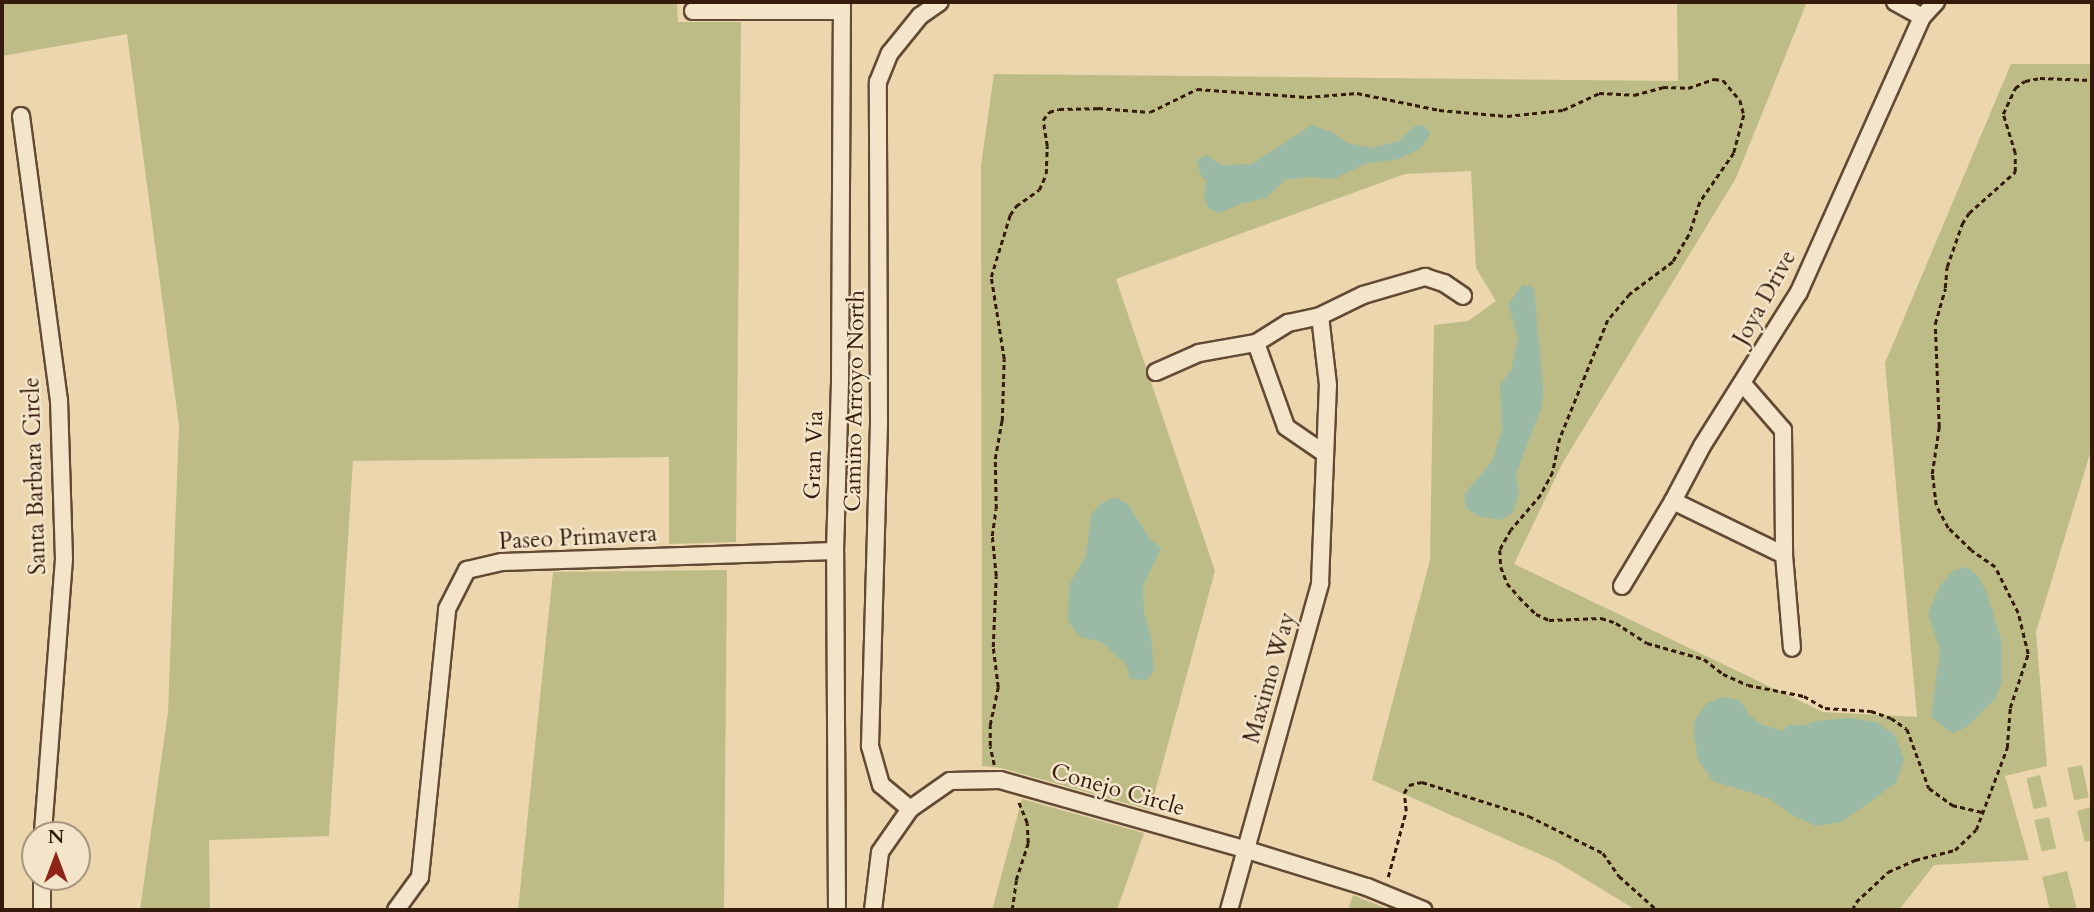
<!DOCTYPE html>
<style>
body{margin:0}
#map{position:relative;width:2094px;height:912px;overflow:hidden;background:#ecd6ae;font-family:Cardo,serif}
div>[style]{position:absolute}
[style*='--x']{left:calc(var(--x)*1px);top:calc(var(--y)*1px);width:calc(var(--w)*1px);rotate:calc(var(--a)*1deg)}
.green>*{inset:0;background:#bdbc86;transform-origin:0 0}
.water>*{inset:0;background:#9abaa5}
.path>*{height:2.5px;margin-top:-1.25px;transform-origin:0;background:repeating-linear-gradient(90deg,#341b0b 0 5px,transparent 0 8.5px)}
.roads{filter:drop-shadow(2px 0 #624a34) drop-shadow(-2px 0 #624a34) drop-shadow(0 2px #624a34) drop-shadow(0 -2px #624a34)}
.minor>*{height:16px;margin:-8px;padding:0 8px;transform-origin:8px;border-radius:8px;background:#f3e4ca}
span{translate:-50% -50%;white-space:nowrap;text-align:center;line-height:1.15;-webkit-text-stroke:5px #f3e4ca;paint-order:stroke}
.street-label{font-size:23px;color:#341b0b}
.frame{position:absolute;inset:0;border:4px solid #341b0b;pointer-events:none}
.north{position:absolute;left:21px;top:821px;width:70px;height:70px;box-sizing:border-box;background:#f3e4ca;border:2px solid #a7947e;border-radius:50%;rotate:0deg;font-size:19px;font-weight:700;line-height:28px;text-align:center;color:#341b0b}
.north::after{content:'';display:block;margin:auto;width:24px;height:32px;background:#8f2418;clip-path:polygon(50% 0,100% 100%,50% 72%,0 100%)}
</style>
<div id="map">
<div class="green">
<div style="clip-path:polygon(2px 2px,677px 2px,678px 22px,741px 22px,736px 542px,669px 544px,669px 457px,353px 461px,329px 836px,209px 840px,210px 910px,140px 910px,168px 712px,179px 426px,127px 34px,2px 56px)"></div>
<div style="clip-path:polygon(1677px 2px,1807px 2px,1736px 178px,1562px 464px,1514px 564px,1823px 712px,1917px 717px,1885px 363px,2011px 64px,2092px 64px,2092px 447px,2036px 632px,2047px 766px,2005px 776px,2029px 860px,1934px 865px,1899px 910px,1636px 910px,1557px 862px,1372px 780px,1430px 560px,1434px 325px,1468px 321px,1496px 301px,1476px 268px,1471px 171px,1405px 174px,1116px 279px,1215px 571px,1150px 810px,1001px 768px,982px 766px,981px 166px,994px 74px,1678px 81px)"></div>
<div style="clip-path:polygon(727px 570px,724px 910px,518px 910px,553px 572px)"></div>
<div style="left:2082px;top:765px;width:33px;height:15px;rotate:78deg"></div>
<div style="left:2040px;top:775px;width:32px;height:14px;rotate:77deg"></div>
<div style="clip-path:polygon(1022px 799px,1144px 833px,1117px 910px,992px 910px)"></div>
<div style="clip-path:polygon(2091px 807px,2092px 840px,2085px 842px,2077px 811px)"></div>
<div style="left:2049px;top:817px;width:32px;height:15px;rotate:77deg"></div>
<div style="clip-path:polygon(2067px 871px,2077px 910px,2050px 910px,2042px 877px)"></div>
<div style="clip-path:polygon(1353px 895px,1390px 910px,1348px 910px)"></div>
</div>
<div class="water">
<div style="clip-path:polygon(1312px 125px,1334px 133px,1347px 143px,1373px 148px,1399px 141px,1413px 127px,1423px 125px,1431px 133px,1420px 149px,1399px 159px,1365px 164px,1334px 179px,1309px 177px,1285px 180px,1266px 198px,1240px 204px,1219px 213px,1208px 208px,1204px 198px,1206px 181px,1200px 174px,1197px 160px,1206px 155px,1222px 165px,1252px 164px)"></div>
<div style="clip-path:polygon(1523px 284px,1534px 288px,1543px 387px,1542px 406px,1516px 474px,1519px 494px,1513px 513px,1500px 520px,1478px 516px,1466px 508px,1464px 495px,1492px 461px,1502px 431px,1500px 385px,1511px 370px,1518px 338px,1508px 304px)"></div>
<div style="clip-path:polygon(1114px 497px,1127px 503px,1150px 539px,1161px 548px,1143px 586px,1144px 613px,1151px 636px,1154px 670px,1147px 680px,1131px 679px,1125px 663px,1101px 642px,1080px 637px,1068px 621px,1069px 585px,1086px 556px,1091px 515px,1099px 505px)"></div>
<div style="clip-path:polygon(1967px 567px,1978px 576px,1986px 591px,2002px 642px,2002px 680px,1996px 698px,1967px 727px,1952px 733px,1931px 717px,1940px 650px,1928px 614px,1939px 587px,1953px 571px)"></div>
<div style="clip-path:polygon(1724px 697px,1741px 701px,1749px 715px,1763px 725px,1783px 731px,1789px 724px,1802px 726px,1816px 721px,1850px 718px,1876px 722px,1894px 734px,1904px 759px,1896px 783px,1842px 822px,1816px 826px,1792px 815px,1770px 799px,1713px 781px,1698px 760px,1694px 735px,1695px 720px,1706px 704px)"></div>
</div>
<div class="path">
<div style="--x:994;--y:765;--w:19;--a:-102"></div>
<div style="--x:990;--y:746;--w:21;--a:-90"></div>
<div style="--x:990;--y:725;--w:39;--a:-78"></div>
<div style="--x:998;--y:687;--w:40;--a:-97.1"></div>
<div style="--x:993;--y:647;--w:71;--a:-87.6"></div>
<div style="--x:996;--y:576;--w:40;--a:-95.7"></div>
<div style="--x:992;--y:536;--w:27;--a:-82"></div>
<div style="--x:996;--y:509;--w:50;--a:-91.1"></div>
<div style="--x:995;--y:459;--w:39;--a:-80"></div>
<div style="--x:1002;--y:421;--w:62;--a:-88.2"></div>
<div style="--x:1004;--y:359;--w:83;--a:-99"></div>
<div style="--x:991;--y:277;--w:65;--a:-73"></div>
<div style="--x:1010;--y:215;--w:11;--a:-56"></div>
<div style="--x:1016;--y:206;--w:28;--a:-35"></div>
<div style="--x:1039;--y:190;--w:17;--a:-66"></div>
<div style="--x:1046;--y:174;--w:28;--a:-88"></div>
<div style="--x:1047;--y:146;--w:26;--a:-99"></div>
<div style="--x:1043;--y:120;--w:10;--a:-53"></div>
<div style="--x:1049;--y:112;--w:10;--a:-17"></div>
<div style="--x:1059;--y:109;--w:39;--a:-1"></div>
<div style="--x:1098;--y:108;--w:52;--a:4.4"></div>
<div style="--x:1150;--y:112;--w:52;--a:-26.1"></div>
<div style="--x:1197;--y:89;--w:110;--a:4.2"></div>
<div style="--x:1307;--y:97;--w:50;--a:-4.6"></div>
<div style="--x:1357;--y:93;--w:84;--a:11.7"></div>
<div style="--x:1439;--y:110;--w:68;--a:5"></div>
<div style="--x:1507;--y:116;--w:56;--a:-6.1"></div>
<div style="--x:1563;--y:110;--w:40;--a:-25"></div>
<div style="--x:1599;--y:93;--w:35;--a:3"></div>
<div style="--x:1634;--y:95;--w:30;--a:-15"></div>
<div style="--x:1663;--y:87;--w:25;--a:2"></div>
<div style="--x:1688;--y:88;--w:28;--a:-19"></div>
<div style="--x:1714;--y:79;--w:9;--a:6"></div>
<div style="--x:1723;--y:80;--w:26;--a:50"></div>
<div style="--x:1740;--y:100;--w:16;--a:75"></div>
<div style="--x:1744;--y:115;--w:39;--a:105"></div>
<div style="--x:1734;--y:153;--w:60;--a:124.8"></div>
<div style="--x:1700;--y:202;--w:35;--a:108"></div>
<div style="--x:1689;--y:235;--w:31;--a:121"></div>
<div style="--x:1673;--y:262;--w:54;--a:143.3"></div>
<div style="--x:1630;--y:294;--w:34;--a:130"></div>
<div style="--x:1608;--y:320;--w:127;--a:112.1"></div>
<div style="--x:1560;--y:438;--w:35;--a:102"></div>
<div style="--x:1553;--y:472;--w:26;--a:118"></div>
<div style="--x:1541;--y:495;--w:46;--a:130.6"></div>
<div style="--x:1511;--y:530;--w:23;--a:119"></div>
<div style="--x:1500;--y:550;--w:17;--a:87"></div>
<div style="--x:1501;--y:567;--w:17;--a:69"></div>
<div style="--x:1507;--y:583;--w:18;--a:49"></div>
<div style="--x:1519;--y:597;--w:24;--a:45"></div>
<div style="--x:1536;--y:614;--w:14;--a:25"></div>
<div style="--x:1549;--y:620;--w:52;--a:-2.2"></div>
<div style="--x:1601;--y:618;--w:16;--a:18"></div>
<div style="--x:1616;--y:623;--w:37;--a:33"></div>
<div style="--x:1647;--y:643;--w:59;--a:15.7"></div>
<div style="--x:1704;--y:659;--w:24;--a:38"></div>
<div style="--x:1723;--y:674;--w:27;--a:24"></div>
<div style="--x:1748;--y:685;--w:57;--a:11.1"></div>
<div style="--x:1804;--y:696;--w:24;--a:30"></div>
<div style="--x:1825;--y:708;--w:46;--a:3.7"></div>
<div style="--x:1871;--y:711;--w:21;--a:19"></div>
<div style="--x:1891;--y:718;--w:19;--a:35"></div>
<div style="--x:1907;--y:729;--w:63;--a:69.6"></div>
<div style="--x:1929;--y:788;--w:29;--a:36"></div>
<div style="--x:1952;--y:805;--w:32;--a:13"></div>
<div style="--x:1388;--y:877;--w:68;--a:-74.7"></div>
<div style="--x:1406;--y:811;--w:18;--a:-96"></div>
<div style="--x:1404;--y:793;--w:9;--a:-58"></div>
<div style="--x:1409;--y:785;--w:13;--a:-13"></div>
<div style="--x:1422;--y:782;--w:112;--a:17.6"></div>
<div style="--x:1529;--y:816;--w:83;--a:26.6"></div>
<div style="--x:1603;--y:853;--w:28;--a:55"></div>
<div style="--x:1619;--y:876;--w:51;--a:41.8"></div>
<div style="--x:1012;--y:910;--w:30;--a:-82"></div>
<div style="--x:1016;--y:880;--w:39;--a:-72"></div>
<div style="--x:1028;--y:843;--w:20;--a:-93"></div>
<div style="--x:1027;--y:823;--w:22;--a:-112"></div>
<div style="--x:1694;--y:910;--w:1;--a:0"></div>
<div style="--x:1852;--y:910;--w:9;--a:-63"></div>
<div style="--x:1856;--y:902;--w:44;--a:-43.2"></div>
<div style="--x:1888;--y:872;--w:30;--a:-24"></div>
<div style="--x:1915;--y:860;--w:41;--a:-14"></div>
<div style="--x:1955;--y:850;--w:29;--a:-44"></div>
<div style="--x:1976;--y:830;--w:88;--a:-69.3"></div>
<div style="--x:2007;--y:748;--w:40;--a:-85.7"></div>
<div style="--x:2010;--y:708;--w:57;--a:-71.6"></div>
<div style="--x:2028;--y:654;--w:42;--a:-103.7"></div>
<div style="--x:2018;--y:613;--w:51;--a:-116.6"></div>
<div style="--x:1995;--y:567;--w:29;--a:-145"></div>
<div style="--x:1971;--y:550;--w:32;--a:-136"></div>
<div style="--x:1948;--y:528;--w:26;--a:-118"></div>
<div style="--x:1936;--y:505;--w:31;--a:-97"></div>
<div style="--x:1932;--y:474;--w:48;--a:-81.5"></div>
<div style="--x:1939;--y:427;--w:103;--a:-92.2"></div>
<div style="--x:1935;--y:324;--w:37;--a:-74"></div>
<div style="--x:1945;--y:288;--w:21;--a:-85"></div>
<div style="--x:1947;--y:267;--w:46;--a:-70.8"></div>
<div style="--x:1962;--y:224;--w:13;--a:-58"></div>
<div style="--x:1969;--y:213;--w:62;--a:-41.7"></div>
<div style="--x:2015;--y:172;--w:19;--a:-90"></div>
<div style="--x:2015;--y:153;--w:41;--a:-107.1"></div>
<div style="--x:2003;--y:114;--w:29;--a:-65"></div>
<div style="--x:2015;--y:88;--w:12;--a:-35"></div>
<div style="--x:2025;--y:81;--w:15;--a:-11"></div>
<div style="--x:2040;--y:78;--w:52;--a:2.2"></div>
</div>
<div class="roads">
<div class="minor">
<div style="--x:1895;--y:2;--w:31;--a:29"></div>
<div style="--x:1922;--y:17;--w:21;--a:-47"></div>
<div style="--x:693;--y:11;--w:149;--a:0"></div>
<div style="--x:21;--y:116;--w:287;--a:82.4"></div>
<div style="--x:59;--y:400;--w:159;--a:88.2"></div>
<div style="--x:64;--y:559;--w:277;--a:94.4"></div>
<div style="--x:1256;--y:343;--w:89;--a:70.3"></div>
<div style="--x:1286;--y:427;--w:46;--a:34.4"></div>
<div style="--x:1156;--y:372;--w:47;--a:-23.8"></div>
<div style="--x:1199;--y:353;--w:58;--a:-10"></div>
<div style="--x:1256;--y:343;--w:38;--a:-32"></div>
<div style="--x:1288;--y:323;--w:33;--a:-12"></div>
<div style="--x:1320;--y:316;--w:48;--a:-26"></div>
<div style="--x:1363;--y:295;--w:65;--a:-16.2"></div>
<div style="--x:1425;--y:277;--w:20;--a:18"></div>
<div style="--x:1444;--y:283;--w:23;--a:34"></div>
<div style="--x:1743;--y:384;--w:61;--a:49"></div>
<div style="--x:1783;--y:430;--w:125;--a:89.5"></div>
<div style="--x:1784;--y:555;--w:93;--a:85.1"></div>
<div style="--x:1673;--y:501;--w:123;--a:25.9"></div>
<div style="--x:1622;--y:586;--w:99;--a:-59"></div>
<div style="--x:1673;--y:501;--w:62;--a:-62.2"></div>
<div style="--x:1702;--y:446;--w:182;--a:-57.8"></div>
<div style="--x:1799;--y:292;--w:301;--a:-65.9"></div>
<div style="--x:910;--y:809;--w:38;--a:-140"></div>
<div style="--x:881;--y:785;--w:41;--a:-105.8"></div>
<div style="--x:870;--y:746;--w:324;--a:-88.4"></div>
<div style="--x:879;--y:422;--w:340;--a:-90.2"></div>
<div style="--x:878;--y:82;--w:31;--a:-68"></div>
<div style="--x:890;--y:53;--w:48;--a:-51"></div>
<div style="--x:920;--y:16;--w:24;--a:-35"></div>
<div style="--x:42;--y:877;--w:33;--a:90"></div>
<div style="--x:396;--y:910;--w:41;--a:-54"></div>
<div style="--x:420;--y:877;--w:269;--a:-84.2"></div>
<div style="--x:447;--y:609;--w:44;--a:-62.9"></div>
<div style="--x:467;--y:570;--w:36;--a:-13"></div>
<div style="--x:502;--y:562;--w:333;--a:-1.9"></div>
<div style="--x:837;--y:910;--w:359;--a:-90.3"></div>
<div style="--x:835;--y:551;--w:171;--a:-88.3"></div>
<div style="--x:840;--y:380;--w:378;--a:-89.7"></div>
<div style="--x:873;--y:910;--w:58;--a:-83.1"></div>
<div style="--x:880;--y:852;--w:52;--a:-55.1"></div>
<div style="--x:910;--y:809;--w:49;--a:-35"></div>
<div style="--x:950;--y:781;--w:50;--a:-1.1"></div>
<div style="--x:1000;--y:780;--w:254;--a:15.8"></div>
<div style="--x:1244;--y:849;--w:129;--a:17.2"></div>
<div style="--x:1367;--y:887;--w:61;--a:22.3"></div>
<div style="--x:1229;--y:910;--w:339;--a:-74.4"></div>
<div style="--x:1320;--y:583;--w:198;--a:-87.7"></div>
<div style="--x:1328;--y:385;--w:69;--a:-96.6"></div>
</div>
</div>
<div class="street-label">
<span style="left:1765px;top:298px;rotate:-61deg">Joya Drive</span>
<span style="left:855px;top:401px;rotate:-89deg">Camino Arroyo North</span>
<span style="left:814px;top:455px;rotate:-88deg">Gran Via</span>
<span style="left:35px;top:476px;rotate:-92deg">Santa Barbara Circle</span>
<span style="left:578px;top:538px;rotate:-3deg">Paseo Primavera</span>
<span style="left:1270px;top:678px;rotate:-74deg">Maximo Way</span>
<span style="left:1118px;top:790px;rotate:16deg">Conejo Circle</span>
</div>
<div class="frame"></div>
<div class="north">N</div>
</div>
